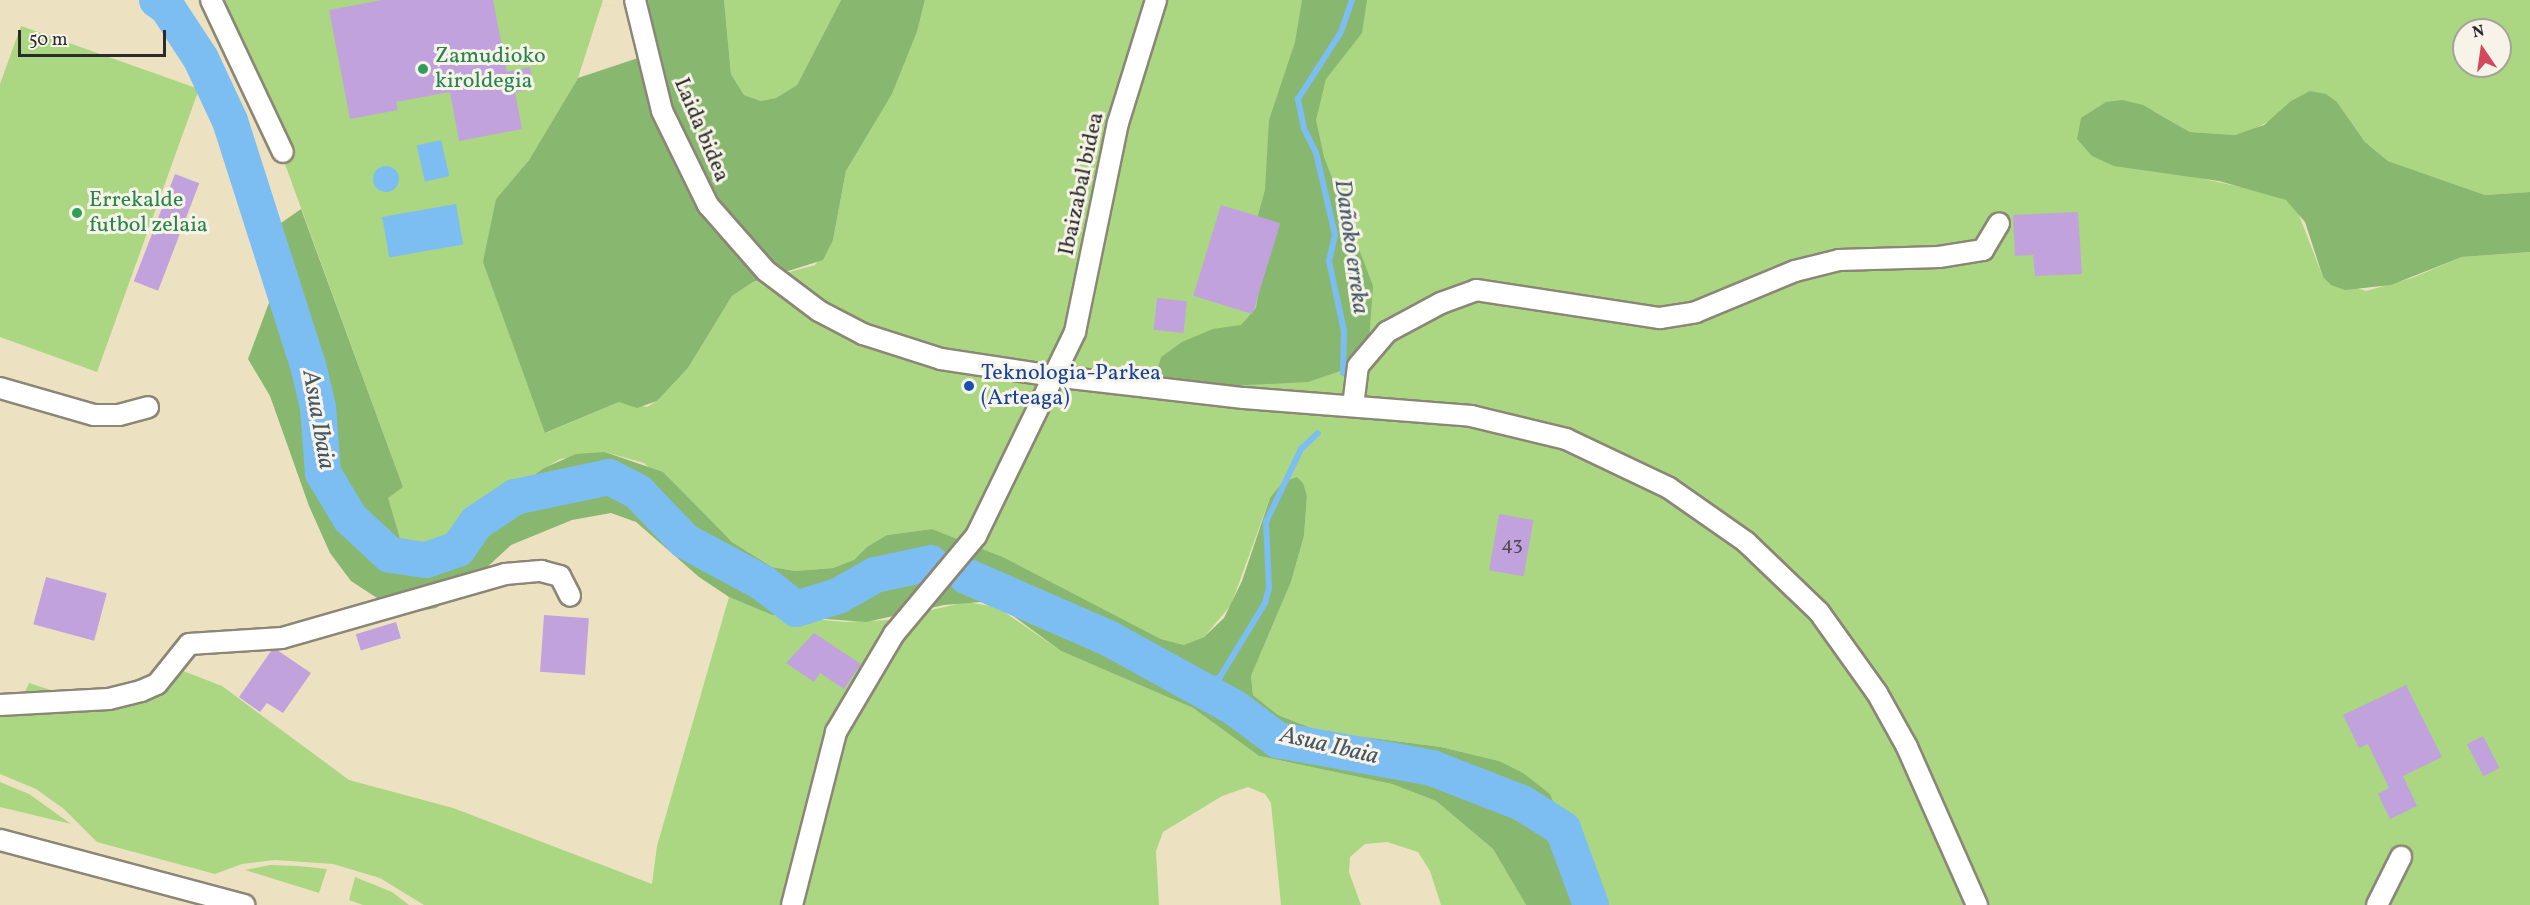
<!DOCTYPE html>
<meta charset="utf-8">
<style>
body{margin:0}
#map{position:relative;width:2530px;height:905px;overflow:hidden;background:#ece2c2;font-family:Vollkorn,serif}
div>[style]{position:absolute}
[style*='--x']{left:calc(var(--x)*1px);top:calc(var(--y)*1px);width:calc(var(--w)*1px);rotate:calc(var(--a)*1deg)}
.green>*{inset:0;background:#abd682}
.forest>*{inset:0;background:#88b770}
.water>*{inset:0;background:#7cbef2;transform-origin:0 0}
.round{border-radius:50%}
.stream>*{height:6px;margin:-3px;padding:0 3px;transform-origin:3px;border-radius:3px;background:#7cbef2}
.river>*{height:36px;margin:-18px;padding:0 18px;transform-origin:18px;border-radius:18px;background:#7cbef2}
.building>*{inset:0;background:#c2a2dd;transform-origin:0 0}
.roads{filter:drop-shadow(2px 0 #8c8676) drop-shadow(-2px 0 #8c8676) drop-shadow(0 2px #8c8676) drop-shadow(0 -2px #8c8676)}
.minor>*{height:20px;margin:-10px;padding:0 10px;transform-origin:10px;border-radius:10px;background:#fff}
.dots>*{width:16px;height:16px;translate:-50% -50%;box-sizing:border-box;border:3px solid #f7f3e8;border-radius:50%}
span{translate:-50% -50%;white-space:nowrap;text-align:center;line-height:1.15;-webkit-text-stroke:6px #f7f3e8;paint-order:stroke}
.number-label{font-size:20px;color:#514958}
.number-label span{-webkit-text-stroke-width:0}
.leisure-label{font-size:22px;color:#27864d}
.left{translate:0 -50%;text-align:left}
.street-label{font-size:22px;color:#2b2b2b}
.transit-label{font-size:22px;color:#164399}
.water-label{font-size:24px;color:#435767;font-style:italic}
.north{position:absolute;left:2452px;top:18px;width:60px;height:60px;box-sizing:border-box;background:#f7f3e8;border:2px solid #a5a39c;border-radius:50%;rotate:347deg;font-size:16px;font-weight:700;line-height:24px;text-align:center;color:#2b2b2b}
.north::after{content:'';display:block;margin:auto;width:21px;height:27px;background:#d1495b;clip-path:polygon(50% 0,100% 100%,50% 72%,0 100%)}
.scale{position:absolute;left:18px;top:30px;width:148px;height:27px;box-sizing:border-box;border:3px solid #2b2b2b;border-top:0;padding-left:8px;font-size:18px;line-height:21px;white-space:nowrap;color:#2b2b2b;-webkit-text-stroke:4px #f7f3e8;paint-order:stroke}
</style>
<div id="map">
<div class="green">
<div style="clip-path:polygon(evenodd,225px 0,603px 0,578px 78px,529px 160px,496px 199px,546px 433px,619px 402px,647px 407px,657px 401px,688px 368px,732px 296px,753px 282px,815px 265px,833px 240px,846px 171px,892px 94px,917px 32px,925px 0,2530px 0,2530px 192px,2485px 195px,2388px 161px,2365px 142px,2337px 102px,2274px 118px,2253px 130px,2235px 135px,2190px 132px,2154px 111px,2195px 177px,2264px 192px,2286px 200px,2297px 210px,2323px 277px,2366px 291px,2412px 278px,2462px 257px,2530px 252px,2530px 905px,1597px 905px,1550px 794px,1499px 761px,1441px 747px,1319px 731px,1278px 715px,1253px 695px,1251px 676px,1291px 582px,1304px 536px,1307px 496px,1270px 498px,1231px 605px,1204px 637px,1184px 645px,1161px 639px,1003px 557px,932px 529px,887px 535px,855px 560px,833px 568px,795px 571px,772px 567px,732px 542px,644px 463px,605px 452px,560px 459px,514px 487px,450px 536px,430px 544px,414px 544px,400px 538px,387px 497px,403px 487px,225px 0,2464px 30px,2500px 30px,2500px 66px,2464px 66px,2464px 30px)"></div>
<div style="clip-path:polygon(724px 0,841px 0,797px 85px,776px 98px,761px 101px,744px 95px,731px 74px)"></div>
<div style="clip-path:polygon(21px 26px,199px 89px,97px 372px,0 337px,0 84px)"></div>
<div style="clip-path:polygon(729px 597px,772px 615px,845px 622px,889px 620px,966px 602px,997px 607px,1061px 651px,1193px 708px,1259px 756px,1392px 784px,1436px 801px,1493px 849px,1526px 905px,1441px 905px,1430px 871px,1418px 852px,1387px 842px,1365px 844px,1350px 857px,1349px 872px,1361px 905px,1281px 905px,1271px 803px,1265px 794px,1248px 787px,1222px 796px,1163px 832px,1156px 851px,1159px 905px,424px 905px,380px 878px,333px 864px,275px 860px,242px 864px,215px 874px,97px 842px,64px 809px,36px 789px,0 774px,0 697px,23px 696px,29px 683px,63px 694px,141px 685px,160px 662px,222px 686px,349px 780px,453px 808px,652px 884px,657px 846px)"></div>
<div style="clip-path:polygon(0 782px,29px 794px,71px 824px,0 807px)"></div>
<div style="clip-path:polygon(270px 865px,298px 866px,327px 869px,319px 893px,245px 870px)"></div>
<div style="clip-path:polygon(355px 877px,392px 892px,409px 905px,363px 905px,349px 900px)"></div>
</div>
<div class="forest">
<div style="clip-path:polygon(648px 0,724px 0,731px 74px,744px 95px,761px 101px,776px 98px,797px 85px,841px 0,925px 0,917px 32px,892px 94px,846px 171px,833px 240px,823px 260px,753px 282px,732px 296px,688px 368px,657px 401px,637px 408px,619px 402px,545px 433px,483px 262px,496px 199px,529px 160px,578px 78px,641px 57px,652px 32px)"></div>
<div style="clip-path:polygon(1302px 0,1367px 0,1362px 33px,1326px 79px,1316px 120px,1324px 157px,1373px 286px,1369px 341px,1358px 365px,1308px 382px,1227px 386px,1155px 378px,1161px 357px,1182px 342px,1213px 329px,1241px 325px,1256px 308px,1261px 278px,1257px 219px,1265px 190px,1269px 120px,1295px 42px)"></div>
<div style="clip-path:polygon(2310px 91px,2326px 94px,2337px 102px,2365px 142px,2388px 161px,2485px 195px,2530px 192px,2530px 252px,2462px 257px,2391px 285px,2345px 290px,2331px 285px,2323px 277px,2305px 222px,2286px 200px,2219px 181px,2114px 166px,2092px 156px,2077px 139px,2081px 118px,2106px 102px,2122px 100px,2143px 105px,2190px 132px,2235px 135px,2264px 125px,2291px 101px)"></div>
<div style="clip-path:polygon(301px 209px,403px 487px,388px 498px,400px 538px,422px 544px,441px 540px,544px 468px,576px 454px,605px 452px,663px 472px,732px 542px,772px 567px,795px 571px,833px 568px,854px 560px,867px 547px,887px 535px,932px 529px,1003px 557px,1161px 639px,1184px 645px,1204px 637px,1224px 618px,1242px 581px,1270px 498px,1283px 482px,1297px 477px,1303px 483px,1307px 496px,1304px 536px,1291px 582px,1251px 676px,1253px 695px,1278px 715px,1319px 731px,1441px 747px,1499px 761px,1523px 773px,1550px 794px,1597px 905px,1526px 905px,1493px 849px,1436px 801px,1392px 784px,1259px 756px,1193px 708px,1061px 651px,1012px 615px,981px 602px,944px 605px,866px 622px,772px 615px,729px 597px,699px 577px,636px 522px,611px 513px,572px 520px,511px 545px,461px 591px,436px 608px,415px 612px,380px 600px,351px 581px,330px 553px,309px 506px,270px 396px,248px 359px,270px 300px,258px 239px)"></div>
</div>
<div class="water">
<div style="left:441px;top:140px;width:37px;height:25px;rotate:77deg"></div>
<div class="round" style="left:373px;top:166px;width:26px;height:26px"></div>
<div style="left:456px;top:204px;width:41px;height:75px;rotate:80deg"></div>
</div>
<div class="stream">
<div style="--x:1343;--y:373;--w:42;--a:-88.6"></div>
<div style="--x:1344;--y:331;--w:72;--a:-102.1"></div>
<div style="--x:1329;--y:261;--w:27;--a:-77"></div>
<div style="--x:1335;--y:235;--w:84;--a:-103"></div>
<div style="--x:1316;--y:153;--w:28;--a:-116"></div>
<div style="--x:1304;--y:128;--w:30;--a:-102"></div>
<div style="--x:1298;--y:99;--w:80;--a:-57.3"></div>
<div style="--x:1341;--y:32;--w:34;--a:-71"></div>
<div style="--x:1193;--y:687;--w:29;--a:-20"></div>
<div style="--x:1220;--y:677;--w:87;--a:-58.7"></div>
<div style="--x:1265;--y:603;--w:16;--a:-75"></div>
<div style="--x:1269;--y:588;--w:66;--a:-92.6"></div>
<div style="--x:1266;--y:522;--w:81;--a:-64.4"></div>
<div style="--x:1301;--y:449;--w:23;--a:-43"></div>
</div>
<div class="river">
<div style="--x:157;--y:0;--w:12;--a:35"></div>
<div style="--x:167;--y:7;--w:62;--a:56.8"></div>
<div style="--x:201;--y:59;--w:68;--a:64.9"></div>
<div style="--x:230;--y:121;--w:256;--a:72.3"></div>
<div style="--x:308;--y:365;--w:43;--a:76.6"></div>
<div style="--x:318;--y:407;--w:66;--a:85.7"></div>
<div style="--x:323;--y:473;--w:52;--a:59"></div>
<div style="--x:350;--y:518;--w:54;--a:42.8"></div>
<div style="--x:390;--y:555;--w:36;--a:8"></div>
<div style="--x:426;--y:560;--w:34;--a:-19"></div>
<div style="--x:458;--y:549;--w:32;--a:-55"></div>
<div style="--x:476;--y:523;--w:47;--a:-33.7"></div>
<div style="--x:515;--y:497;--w:96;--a:-12"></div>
<div style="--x:609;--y:477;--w:33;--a:27"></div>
<div style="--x:638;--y:492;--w:68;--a:46.2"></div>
<div style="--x:685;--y:541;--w:89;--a:28.3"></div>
<div style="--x:763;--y:583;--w:42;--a:38.2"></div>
<div style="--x:796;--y:609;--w:44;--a:-17.2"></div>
<div style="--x:838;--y:596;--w:43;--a:-29.6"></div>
<div style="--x:875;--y:575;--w:57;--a:-12.1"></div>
<div style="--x:966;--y:576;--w:157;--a:23.6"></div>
<div style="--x:1110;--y:639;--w:143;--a:28.9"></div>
<div style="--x:1235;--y:708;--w:54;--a:36.7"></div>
<div style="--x:1278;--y:740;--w:157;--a:10.3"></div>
<div style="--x:1432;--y:768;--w:97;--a:21.3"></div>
<div style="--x:1522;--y:803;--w:49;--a:32.4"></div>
<div style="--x:1563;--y:829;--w:81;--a:69.8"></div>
</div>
<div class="building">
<div style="clip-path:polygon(382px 0,493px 0,507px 72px,530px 67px,534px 89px,515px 92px,522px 129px,459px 141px,450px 92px,396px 102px,398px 110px,350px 119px,329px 10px)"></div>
<div style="left:175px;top:174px;width:26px;height:115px;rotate:21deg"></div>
<div style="left:1221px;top:205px;width:62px;height:95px;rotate:17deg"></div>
<div style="clip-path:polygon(2078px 212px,2082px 274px,2035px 276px,2033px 255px,2015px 256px,2013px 215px)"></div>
<div style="left:1157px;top:298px;width:30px;height:32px;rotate:6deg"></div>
<div style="left:1499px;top:514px;width:35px;height:57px;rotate:10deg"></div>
<div style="left:46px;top:577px;width:63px;height:49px;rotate:15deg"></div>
<div style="left:544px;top:615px;width:45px;height:57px;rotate:4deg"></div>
<div style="left:396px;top:622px;width:17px;height:42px;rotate:73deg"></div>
<div style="clip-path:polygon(814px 633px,861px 664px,844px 689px,820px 673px,814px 682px,786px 663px)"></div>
<div style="clip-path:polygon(277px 650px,311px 673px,283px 713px,267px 703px,260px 712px,239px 697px,271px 651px)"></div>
<div style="clip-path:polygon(2406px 685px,2442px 757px,2403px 776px,2417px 806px,2390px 819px,2378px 794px,2389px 788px,2368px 744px,2359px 748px,2343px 715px)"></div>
<div style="left:2483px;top:736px;width:36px;height:18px;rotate:63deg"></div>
</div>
<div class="roads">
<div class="minor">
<div style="--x:211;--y:0;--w:168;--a:64.7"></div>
<div style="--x:635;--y:0;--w:114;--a:76.3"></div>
<div style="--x:662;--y:111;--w:105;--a:63.9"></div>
<div style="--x:708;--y:205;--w:88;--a:48.7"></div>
<div style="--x:766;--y:271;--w:66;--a:37"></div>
<div style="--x:819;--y:311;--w:50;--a:27.6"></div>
<div style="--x:863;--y:334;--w:82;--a:17.8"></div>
<div style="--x:941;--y:359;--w:113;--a:8.6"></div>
<div style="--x:1053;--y:376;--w:192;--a:6.6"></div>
<div style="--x:1244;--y:398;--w:228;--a:4.5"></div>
<div style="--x:1471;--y:416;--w:98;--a:13.6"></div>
<div style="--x:1566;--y:439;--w:114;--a:25.4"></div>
<div style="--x:1669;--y:488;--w:94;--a:35"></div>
<div style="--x:1746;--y:542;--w:101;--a:43.8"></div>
<div style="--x:1819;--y:612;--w:100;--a:54.4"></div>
<div style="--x:1877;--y:693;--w:62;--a:60.9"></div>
<div style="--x:1907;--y:747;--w:173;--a:66.1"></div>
<div style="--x:0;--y:388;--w:98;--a:16"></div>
<div style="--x:94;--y:415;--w:25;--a:0"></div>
<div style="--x:119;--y:415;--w:30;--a:-15"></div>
<div style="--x:1353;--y:406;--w:40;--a:-82.9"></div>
<div style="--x:1358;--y:366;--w:45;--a:-49.5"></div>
<div style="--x:1387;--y:332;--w:61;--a:-28.2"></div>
<div style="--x:1441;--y:303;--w:37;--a:-20"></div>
<div style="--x:1476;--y:290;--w:186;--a:8.7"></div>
<div style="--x:1660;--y:318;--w:36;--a:-9"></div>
<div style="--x:1696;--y:312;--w:107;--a:-22.5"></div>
<div style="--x:1795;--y:271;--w:45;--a:-14"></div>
<div style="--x:1839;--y:260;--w:100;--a:-1.7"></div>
<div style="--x:1939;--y:257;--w:45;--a:-9"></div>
<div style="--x:1983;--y:250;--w:31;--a:-59"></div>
<div style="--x:0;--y:705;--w:109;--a:-3.2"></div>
<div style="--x:109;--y:699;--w:33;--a:-14"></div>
<div style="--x:141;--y:691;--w:17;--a:-24"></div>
<div style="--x:157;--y:684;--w:51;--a:-51.3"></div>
<div style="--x:189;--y:644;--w:93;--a:-3.7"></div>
<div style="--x:282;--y:638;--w:232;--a:-16"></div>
<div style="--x:505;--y:574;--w:36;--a:-5"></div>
<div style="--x:541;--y:571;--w:20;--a:15"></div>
<div style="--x:560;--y:576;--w:22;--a:63"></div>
<div style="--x:0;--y:840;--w:253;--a:14.9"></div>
<div style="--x:792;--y:905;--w:179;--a:-75.7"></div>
<div style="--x:836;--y:732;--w:114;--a:-59.4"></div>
<div style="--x:894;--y:634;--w:128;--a:-50.1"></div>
<div style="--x:976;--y:536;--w:227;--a:-64.1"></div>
<div style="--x:1075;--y:332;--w:213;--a:-78.4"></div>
<div style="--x:1118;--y:123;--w:129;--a:-72.8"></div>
<div style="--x:2377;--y:905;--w:54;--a:-63.4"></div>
</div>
</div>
<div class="dots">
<div style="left:423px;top:69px;background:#2e9e5b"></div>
<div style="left:77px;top:213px;background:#2e9e5b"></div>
<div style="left:969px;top:386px;background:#1a4fb4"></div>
</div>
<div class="number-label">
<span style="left:1512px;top:545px">43</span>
</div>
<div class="leisure-label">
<span class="left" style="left:435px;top:69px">Zamudioko<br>kiroldegia</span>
<span class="left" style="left:89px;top:213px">Errekalde<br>futbol zelaia</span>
</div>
<div class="street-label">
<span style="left:701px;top:130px;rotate:67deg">Laida bidea</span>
<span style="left:1082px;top:184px;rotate:-78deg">Ibaizabal bidea</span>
</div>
<div class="transit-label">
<span class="left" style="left:981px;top:386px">Teknologia-Parkea<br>(Arteaga)</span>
</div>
<div class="water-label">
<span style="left:1350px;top:247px;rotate:82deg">Dañoko erreka</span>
<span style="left:317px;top:420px;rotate:80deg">Asua Ibaia</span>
<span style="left:1329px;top:747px;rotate:13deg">Asua Ibaia</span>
</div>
<div class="north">N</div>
<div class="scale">50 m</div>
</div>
